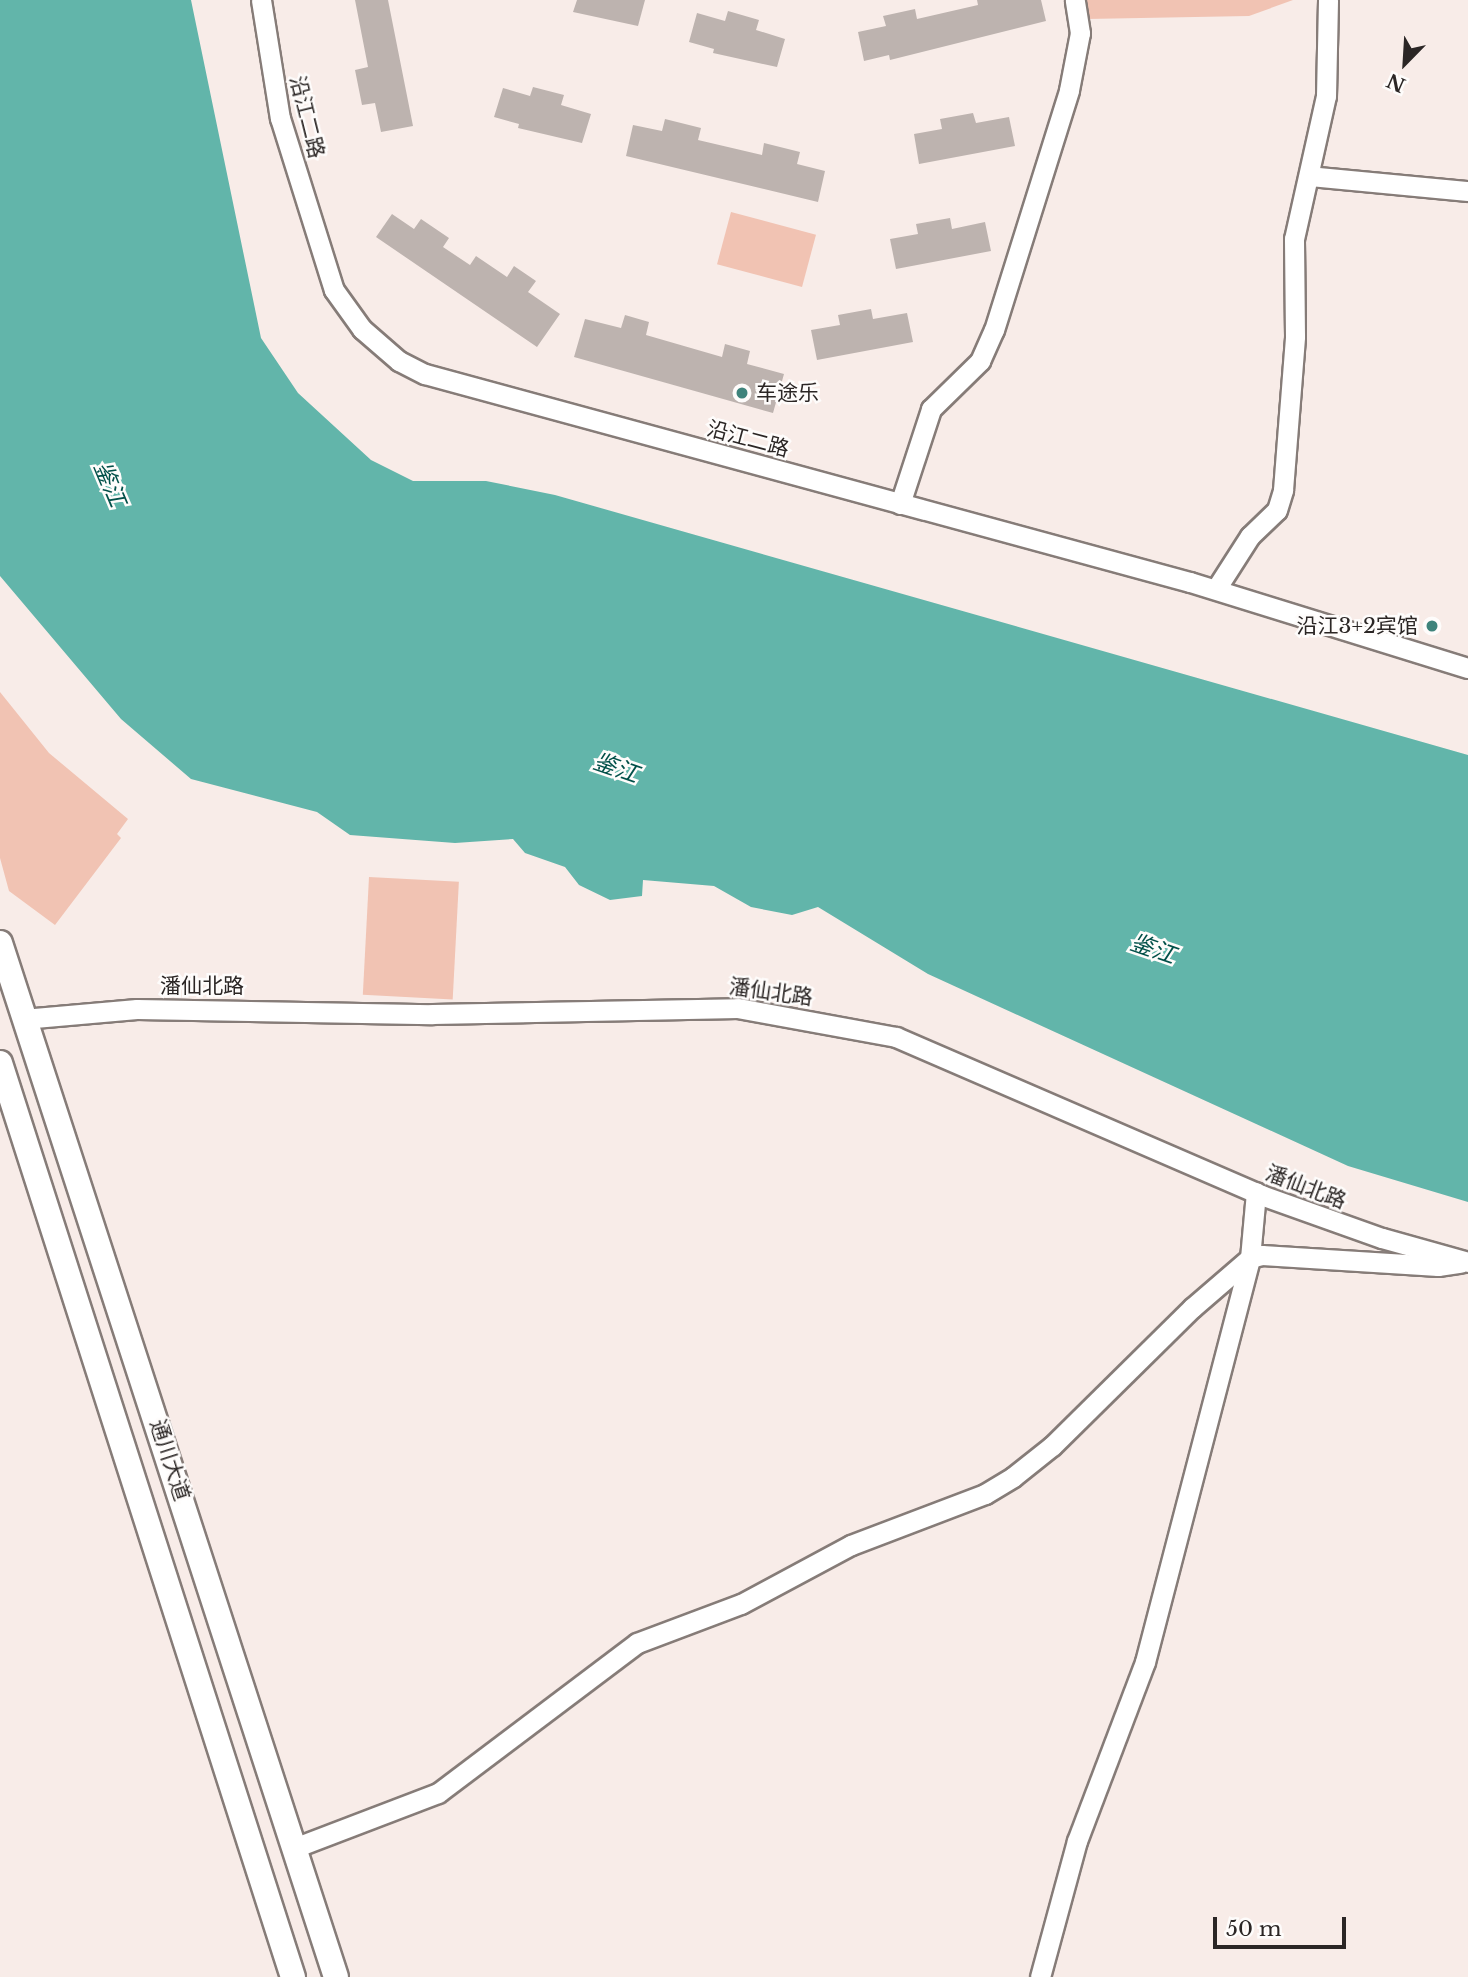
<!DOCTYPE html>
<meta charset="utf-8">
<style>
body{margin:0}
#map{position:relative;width:1468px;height:1977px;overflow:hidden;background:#f8ece8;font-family:"Libre Baskerville","Noto Sans SC",serif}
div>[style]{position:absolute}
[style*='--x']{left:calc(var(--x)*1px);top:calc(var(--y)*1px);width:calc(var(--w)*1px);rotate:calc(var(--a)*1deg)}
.green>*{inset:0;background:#f1c3b3;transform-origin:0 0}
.water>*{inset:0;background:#62b5aa}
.building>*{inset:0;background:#bdb3af}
.roads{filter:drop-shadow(2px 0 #867c78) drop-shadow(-2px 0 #867c78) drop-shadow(0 2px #867c78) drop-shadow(0 -2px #867c78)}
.minor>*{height:19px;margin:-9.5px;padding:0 9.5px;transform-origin:9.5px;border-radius:9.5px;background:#fff}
.major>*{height:24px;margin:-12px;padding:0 12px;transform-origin:12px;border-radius:12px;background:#fff}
.dots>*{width:19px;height:19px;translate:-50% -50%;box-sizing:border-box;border:4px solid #fefcfb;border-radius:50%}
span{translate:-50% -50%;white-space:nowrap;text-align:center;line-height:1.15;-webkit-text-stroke:5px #fefcfb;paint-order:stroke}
.street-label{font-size:21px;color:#2b2625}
.poi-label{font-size:21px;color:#2b2625}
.left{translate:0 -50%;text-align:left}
.right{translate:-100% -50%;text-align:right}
.water-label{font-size:23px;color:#025049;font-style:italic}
.north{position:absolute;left:1370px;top:28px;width:70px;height:70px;-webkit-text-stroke:5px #fefcfb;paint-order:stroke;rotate:204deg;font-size:19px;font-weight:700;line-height:28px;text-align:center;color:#2b2625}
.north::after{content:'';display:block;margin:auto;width:24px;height:32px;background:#2b2625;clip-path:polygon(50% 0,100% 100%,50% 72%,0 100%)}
.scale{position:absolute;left:1213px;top:1917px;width:133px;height:32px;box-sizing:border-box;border:4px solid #2b2625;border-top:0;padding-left:9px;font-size:21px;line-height:24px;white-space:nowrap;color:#2b2625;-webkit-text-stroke:5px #fefcfb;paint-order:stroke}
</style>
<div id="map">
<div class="green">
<div style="clip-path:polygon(1084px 0,1293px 0,1249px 16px,1087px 19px)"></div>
<div style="left:731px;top:212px;width:88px;height:54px;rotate:15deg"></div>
<div style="clip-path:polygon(0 692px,49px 753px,128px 819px,117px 834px,121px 838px,55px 925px,9px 891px,0 858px)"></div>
<div style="left:369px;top:877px;width:90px;height:118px;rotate:3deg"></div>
</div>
<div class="water">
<div style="clip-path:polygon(0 0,191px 0,261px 338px,298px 393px,371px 460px,413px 481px,486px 481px,555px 495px,1468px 755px,1468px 1202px,1348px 1166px,928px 974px,818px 907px,792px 915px,751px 907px,714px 886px,643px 880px,642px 896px,610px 900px,579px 885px,565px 867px,525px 853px,513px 839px,455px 843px,350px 835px,317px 812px,191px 779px,121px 719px,0 576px)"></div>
</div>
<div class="building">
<div style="clip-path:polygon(355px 0,388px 0,413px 126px,381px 132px,375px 103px,362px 105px,355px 70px,368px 67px)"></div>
<div style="clip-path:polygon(577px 0,645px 0,638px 26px,573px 12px)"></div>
<div style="clip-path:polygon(977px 0,1041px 0,1046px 21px,890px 60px,889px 55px,864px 61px,858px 32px,886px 26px,883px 16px,915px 9px,917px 19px,978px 5px)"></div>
<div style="clip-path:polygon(728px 11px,759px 20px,756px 30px,785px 39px,777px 67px,713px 53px,714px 49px,689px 42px,697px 13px,725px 21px)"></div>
<div style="clip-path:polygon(533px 87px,564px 95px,561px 105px,591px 114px,582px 143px,518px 128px,519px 124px,494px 117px,503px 88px,530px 96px)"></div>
<div style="clip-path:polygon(973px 113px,976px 123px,1009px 117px,1015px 146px,919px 164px,914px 134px,942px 129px,940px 119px)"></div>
<div style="clip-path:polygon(665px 119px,701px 128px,698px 140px,762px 155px,764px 143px,800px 152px,797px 164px,825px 171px,818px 202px,626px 156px,633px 125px,662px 131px)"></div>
<div style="clip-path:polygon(392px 214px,414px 229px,421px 219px,449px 238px,443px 247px,470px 265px,476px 256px,507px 277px,514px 266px,536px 281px,528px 292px,560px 314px,537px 347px,376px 237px)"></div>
<div style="clip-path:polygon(950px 218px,952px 229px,985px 222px,991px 251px,896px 269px,890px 239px,918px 234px,916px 224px)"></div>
<div style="clip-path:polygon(871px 309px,873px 319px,907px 313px,913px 342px,817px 360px,811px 330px,840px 325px,838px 315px)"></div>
<div style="clip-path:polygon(625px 315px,649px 322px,646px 335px,722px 357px,725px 344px,750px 351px,747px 364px,784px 374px,773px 413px,574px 357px,585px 319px,621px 328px)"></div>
</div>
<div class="roads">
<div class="minor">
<div style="--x:261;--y:0;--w:120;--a:80.9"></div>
<div style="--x:280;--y:118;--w:180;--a:72.6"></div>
<div style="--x:334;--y:290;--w:48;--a:54.3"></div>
<div style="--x:362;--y:329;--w:49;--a:40.9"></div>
<div style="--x:399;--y:361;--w:29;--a:27"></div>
<div style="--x:425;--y:374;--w:793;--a:15.21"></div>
<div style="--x:1190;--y:582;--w:291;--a:17.2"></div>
<div style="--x:1309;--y:176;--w:160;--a:5.4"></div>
<div style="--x:900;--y:504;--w:100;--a:-71.9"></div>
<div style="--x:931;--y:409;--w:69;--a:-44.4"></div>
<div style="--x:980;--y:361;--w:34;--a:-66"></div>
<div style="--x:994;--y:330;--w:251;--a:-72.6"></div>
<div style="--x:1069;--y:90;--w:58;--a:-79.1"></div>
<div style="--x:1080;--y:33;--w:33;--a:-99"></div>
<div style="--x:1216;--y:589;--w:63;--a:-57.3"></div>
<div style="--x:1250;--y:536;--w:37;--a:-44"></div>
<div style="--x:1277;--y:510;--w:21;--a:-73"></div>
<div style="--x:1283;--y:490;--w:154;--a:-85.5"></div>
<div style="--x:1295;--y:336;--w:97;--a:-90.6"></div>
<div style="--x:1294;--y:239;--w:147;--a:-77.4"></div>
<div style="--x:1326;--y:96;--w:96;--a:-88.8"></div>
<div style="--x:23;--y:1019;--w:114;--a:-5"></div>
<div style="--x:137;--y:1009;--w:295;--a:1"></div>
<div style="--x:432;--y:1014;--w:306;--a:-1.1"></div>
<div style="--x:738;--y:1008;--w:161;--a:10.4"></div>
<div style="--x:896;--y:1037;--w:398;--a:23.4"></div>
<div style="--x:1261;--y:1195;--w:128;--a:19.6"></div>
<div style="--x:1382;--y:1238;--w:89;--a:15.6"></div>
<div style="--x:294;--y:1848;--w:154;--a:-20.9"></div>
<div style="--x:438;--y:1793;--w:249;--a:-37"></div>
<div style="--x:637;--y:1643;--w:111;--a:-20.6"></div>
<div style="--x:741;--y:1604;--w:125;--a:-28.2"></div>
<div style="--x:851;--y:1545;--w:143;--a:-20.8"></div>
<div style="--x:985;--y:1494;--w:33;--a:-31"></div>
<div style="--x:1013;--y:1477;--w:50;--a:-38.5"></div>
<div style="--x:1052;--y:1446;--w:197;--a:-44.6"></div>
<div style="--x:1192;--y:1308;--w:77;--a:-40.8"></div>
<div style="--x:1250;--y:1258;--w:12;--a:-14"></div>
<div style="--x:1262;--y:1255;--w:176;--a:3.6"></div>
<div style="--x:1438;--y:1266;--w:22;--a:-8"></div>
<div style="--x:1040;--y:1977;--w:141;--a:-74.8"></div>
<div style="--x:1077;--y:1841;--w:191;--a:-69.2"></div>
<div style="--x:1145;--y:1662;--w:417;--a:-75.4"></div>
<div style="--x:1250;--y:1258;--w:66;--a:-84.8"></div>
</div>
<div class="major">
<div style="--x:0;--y:943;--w:1087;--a:72"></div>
<div style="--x:0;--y:1063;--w:960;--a:72.23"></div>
</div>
</div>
<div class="dots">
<div style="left:742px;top:393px;background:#3e837b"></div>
<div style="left:1432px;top:626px;background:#3e837b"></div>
</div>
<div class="street-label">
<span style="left:307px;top:117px;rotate:76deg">沿江二路</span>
<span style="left:748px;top:439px;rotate:15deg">沿江二路</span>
<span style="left:202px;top:986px">潘仙北路</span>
<span style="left:771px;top:992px;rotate:8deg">潘仙北路</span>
<span style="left:1306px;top:1187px;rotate:21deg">潘仙北路</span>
<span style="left:170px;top:1460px;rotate:72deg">通川大道</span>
</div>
<div class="poi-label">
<span class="left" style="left:756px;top:393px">车途乐</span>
<span class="right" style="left:1418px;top:626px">沿江3+2宾馆</span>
</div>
<div class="water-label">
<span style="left:110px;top:484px;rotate:67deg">鉴江</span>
<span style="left:616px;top:768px;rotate:19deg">鉴江</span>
<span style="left:1153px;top:949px;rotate:19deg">鉴江</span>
</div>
<div class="north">N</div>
<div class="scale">50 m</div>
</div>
